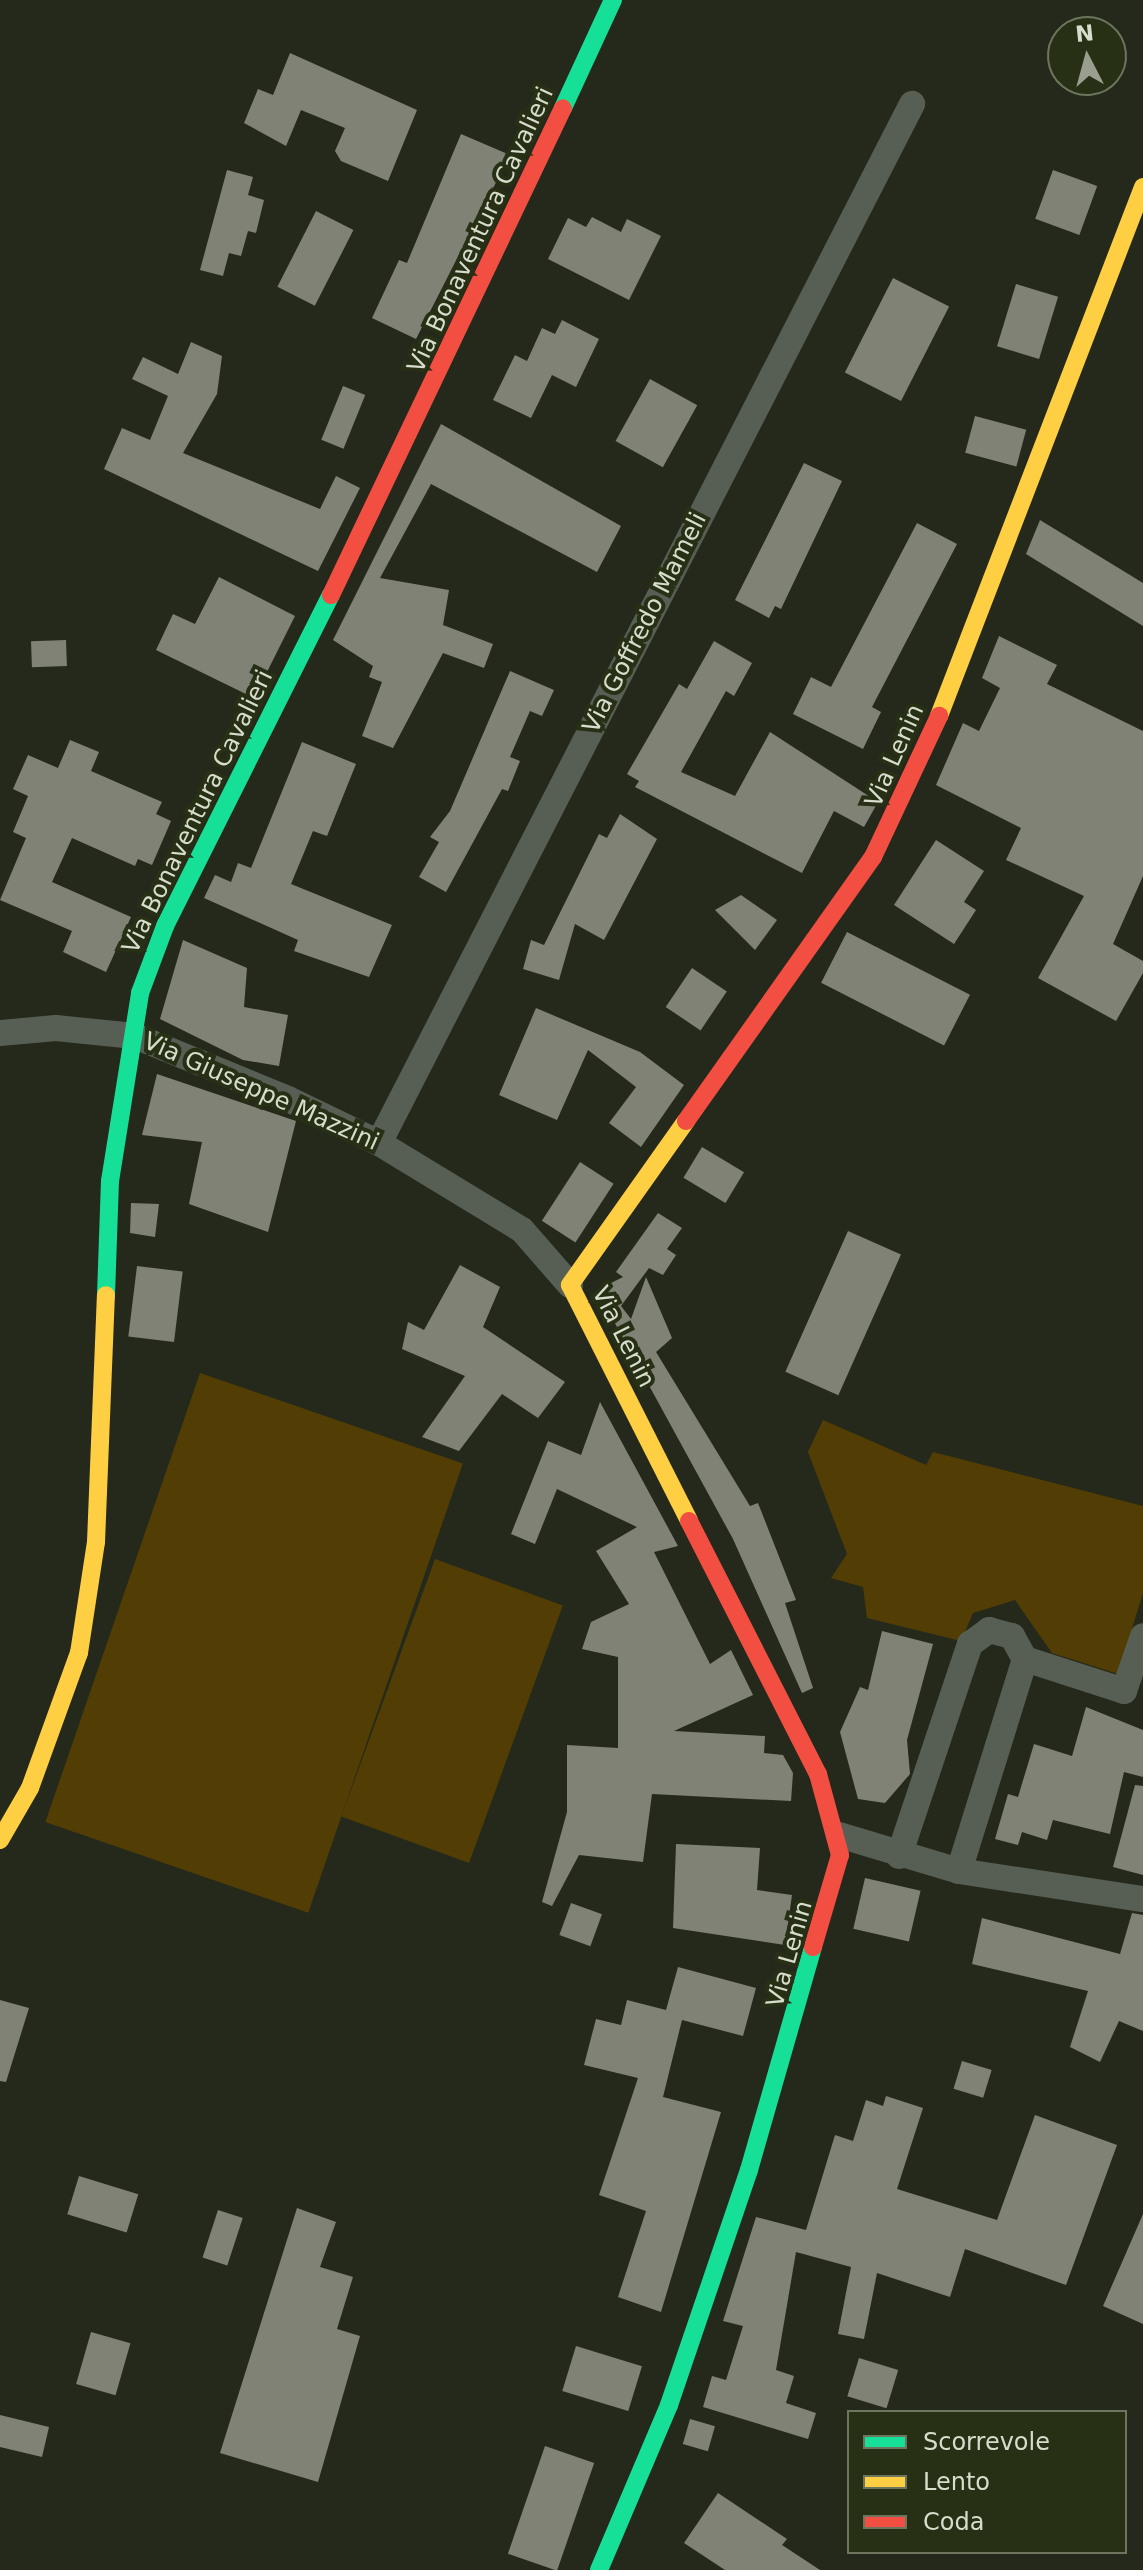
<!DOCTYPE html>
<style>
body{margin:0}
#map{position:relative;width:1143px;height:2570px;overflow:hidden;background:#25291b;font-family:"DejaVu Sans",sans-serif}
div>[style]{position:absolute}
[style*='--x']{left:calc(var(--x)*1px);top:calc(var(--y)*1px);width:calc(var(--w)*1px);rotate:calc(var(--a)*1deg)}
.green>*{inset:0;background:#523e04;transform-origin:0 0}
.building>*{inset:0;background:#808275;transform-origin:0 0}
.street>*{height:26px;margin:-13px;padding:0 13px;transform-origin:13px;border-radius:13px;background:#575f55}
.fast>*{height:18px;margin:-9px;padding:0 9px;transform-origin:9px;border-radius:9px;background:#16e098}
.slow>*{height:18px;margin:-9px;padding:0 9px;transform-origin:9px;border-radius:9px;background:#ffcf43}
.jam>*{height:18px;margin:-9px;padding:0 9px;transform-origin:9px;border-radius:9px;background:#f24e42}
span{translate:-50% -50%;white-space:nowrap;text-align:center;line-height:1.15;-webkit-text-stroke:8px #272f15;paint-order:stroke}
.street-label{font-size:24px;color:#d7ddcc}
.legend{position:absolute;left:847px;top:2410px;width:280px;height:144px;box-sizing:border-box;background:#272f15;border:2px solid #6d755e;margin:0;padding:10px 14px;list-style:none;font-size:24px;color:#d7ddcc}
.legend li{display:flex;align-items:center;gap:16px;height:40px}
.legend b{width:40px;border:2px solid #6d755e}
.north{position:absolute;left:1047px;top:16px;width:80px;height:80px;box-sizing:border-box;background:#272f15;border:2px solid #6d755e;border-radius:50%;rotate:354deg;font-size:22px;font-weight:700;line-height:32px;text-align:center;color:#d7ddcc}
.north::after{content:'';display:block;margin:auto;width:28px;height:36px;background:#999e8e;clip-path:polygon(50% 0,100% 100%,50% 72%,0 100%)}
</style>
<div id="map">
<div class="green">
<div style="left:200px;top:1373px;width:278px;height:475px;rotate:19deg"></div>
<div style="clip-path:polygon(823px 1420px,926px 1465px,933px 1452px,1143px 1506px,1143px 1593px,1118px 1674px,1052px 1653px,1015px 1600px,973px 1613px,961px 1641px,867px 1618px,863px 1587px,831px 1578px,847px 1554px,808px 1452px)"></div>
<div style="left:435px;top:1559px;width:136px;height:274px;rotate:20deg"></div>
</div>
<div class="building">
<div style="clip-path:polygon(290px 53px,417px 110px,388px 181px,341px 161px,335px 151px,345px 128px,301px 110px,286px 146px,244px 123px,258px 89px,273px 95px)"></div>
<div style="clip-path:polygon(461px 134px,510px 155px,416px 339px,372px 318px,399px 260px,407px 263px)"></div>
<div style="clip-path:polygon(227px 170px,253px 177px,248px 195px,264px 200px,256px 233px,248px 231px,241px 256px,229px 253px,223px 276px,200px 270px)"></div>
<div style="left:1053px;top:170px;width:47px;height:52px;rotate:20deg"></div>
<div style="left:316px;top:211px;width:42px;height:85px;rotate:27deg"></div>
<div style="clip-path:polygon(592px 217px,621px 232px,627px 219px,661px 236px,629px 300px,548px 259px,568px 218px,586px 227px)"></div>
<div style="left:893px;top:278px;width:63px;height:106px;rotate:27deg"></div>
<div style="left:1016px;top:284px;width:44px;height:65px;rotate:17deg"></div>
<div style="clip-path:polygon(562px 320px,599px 339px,576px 387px,552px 375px,531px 418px,493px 400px,515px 355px,527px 361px,542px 328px,555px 334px)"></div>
<div style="clip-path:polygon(191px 342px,222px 356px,217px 394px,183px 453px,320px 509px,336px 476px,360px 488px,318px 571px,104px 469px,122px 428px,150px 440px,168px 396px,132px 379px,143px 357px,178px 374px)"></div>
<div style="left:650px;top:379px;width:54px;height:71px;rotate:29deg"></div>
<div style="left:343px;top:386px;width:24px;height:58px;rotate:22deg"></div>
<div style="left:975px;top:416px;width:53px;height:38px;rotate:15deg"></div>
<div style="clip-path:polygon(441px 424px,621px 526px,597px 572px,431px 484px,380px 578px,449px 590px,443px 625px,493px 644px,484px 668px,443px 653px,393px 748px,362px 736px,382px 682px,369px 677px,373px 666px,333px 640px)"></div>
<div style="clip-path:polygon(804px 463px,842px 481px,781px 609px,775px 606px,769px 618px,735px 600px)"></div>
<div style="clip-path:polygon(1040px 520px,1143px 583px,1143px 626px,1026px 554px)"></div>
<div style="clip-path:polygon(917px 523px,957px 544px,872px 707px,881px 712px,863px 749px,793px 714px,811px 677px,831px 687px)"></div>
<div style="clip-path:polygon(219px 577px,295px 616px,254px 698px,156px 650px,173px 614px,195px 624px)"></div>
<div style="clip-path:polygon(999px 636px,1057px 665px,1047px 684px,1143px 731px,1143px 876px,1113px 944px,1143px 961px,1143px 973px,1116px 1021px,1038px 978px,1084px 896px,1006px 860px,1021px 828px,936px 785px,963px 723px,979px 731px,1000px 688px,982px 678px)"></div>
<div style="left:66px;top:640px;width:26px;height:35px;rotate:88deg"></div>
<div style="clip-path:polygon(714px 641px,752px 663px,734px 696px,726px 691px,681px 772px,735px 796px,770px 732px,878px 802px,864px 827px,834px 811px,802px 873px,635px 787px,639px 781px,627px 774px,679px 684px,687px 689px)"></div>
<div style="clip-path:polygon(510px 671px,554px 690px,542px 716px,530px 711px,510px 757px,520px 761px,508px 791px,502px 789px,446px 892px,419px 877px,439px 842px,430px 837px,450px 811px)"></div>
<div style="clip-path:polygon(70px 740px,99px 752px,91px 771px,162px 802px,156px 814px,171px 821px,152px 865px,138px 859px,135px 866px,72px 838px,52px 882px,131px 917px,106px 972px,63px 952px,72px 931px,0 900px,26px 838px,13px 832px,28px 796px,13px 789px,28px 755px,58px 768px)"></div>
<div style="clip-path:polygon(302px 742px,356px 764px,327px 836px,313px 831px,291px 884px,392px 925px,369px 977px,294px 951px,298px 940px,204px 898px,215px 875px,231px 882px,238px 863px,251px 868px)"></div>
<div style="clip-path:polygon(620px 814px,657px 839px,604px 940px,575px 924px,559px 980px,523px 969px,531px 940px,544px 945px,599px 834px,607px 838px)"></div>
<div style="clip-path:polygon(936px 840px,984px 871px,964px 902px,976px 910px,954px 944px,894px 905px)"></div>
<div style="clip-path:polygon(741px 895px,777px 920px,755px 950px,715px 910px)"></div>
<div style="left:847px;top:932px;width:138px;height:57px;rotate:27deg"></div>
<div style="clip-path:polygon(183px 940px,247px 968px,244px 1007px,288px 1015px,279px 1066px,243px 1060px,160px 1019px)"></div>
<div style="left:692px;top:968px;width:42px;height:47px;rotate:34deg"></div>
<div style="clip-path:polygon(536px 1008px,640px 1052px,684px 1085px,641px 1147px,609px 1123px,636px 1087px,588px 1050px,557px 1120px,499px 1095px)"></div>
<div style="clip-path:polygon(157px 1074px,296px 1121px,268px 1232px,189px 1204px,202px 1142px,142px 1135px)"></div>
<div style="left:702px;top:1147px;width:49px;height:36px;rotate:31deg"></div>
<div style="left:580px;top:1162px;width:40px;height:70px;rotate:33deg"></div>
<div style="clip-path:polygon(131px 1203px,159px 1204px,155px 1237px,130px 1233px)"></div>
<div style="clip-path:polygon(658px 1213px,682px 1228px,667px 1249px,676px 1255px,663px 1275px,649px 1268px,621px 1306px,631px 1319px,646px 1277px,672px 1338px,656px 1352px,750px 1506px,758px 1503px,796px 1600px,785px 1603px,813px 1688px,802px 1693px,733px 1539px,605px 1305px,601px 1288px,623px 1277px,616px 1272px)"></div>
<div style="left:848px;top:1231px;width:58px;height:154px;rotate:24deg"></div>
<div style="clip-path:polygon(460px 1265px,500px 1287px,483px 1327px,565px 1382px,538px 1418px,502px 1394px,459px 1451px,422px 1437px,465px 1376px,402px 1349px,408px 1322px,424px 1330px)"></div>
<div style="left:137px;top:1266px;width:46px;height:71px;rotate:7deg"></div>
<div style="clip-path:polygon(600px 1402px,678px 1546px,654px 1552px,710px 1664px,731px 1650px,753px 1695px,674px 1731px,765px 1736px,764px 1753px,783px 1755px,793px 1773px,791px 1801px,652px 1794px,643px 1862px,579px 1855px,552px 1906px,542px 1902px,567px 1812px,567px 1745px,618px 1748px,618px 1657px,582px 1649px,591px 1622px,629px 1604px,596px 1551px,637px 1527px,557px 1489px,535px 1544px,511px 1534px,548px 1441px,581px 1455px)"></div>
<div style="clip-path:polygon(882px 1631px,933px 1644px,907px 1740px,910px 1774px,885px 1803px,858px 1799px,840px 1732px,860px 1687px,868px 1690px)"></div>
<div style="clip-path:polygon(1086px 1707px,1143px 1730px,1143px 1777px,1124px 1772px,1110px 1834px,1053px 1820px,1047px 1840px,1022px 1832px,1018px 1845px,995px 1839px,1008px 1794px,1018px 1797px,1034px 1744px,1072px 1756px)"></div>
<div style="clip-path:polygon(1135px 1785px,1143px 1786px,1143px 1875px,1113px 1867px)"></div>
<div style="clip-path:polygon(676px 1844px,760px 1848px,757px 1890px,792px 1895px,785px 1945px,673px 1928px)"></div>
<div style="left:865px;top:1878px;width:57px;height:52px;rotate:13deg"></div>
<div style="left:571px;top:1903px;width:33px;height:34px;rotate:20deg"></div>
<div style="clip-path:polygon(1132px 1913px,1143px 1915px,1143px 2031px,1119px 2021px,1100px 2062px,1070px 2047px,1088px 1991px,972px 1964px,982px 1918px,1120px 1954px)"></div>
<div style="clip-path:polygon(678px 1967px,756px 1988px,743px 2036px,682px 2020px,663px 2097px,721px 2112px,661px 2312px,618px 2297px,646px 2211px,599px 2195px,638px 2078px,584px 2065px,596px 2019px,621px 2025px,627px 2000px,666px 2010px)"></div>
<div style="clip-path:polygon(0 2000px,29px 2008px,6px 2082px,0 2081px)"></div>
<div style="left:962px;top:2061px;width:31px;height:29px;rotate:17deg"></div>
<div style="clip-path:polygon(886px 2096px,923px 2108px,897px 2189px,997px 2220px,1035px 2115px,1117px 2145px,1066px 2285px,965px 2249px,950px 2297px,877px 2273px,864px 2339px,838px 2334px,851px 2267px,796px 2252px,776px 2370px,794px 2376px,786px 2403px,816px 2413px,808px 2439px,703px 2407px,712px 2376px,726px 2380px,743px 2326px,723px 2321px,756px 2217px,806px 2230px,835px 2135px,853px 2141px,866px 2100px,883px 2106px)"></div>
<div style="left:79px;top:2176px;width:62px;height:40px;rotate:17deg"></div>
<div style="clip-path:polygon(297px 2208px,336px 2222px,320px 2267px,353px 2277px,337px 2329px,360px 2336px,318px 2482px,220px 2453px)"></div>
<div style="left:218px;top:2210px;width:26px;height:50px;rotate:18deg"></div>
<div style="clip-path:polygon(1143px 2214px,1143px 2324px,1103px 2306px)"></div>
<div style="left:91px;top:2332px;width:41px;height:54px;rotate:16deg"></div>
<div style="left:576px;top:2346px;width:69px;height:47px;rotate:17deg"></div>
<div style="left:859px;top:2358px;width:41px;height:40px;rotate:17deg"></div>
<div style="clip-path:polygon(0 2415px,49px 2427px,42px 2457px,0 2447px)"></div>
<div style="left:690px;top:2419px;width:26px;height:26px;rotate:16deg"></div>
<div style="left:545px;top:2446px;width:52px;height:114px;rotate:19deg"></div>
<div style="clip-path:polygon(718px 2493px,787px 2539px,782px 2545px,820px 2570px,725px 2570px,684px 2543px)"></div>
</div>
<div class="street">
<div style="--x:0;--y:1033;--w:56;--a:-5.1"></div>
<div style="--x:56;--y:1028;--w:79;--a:5.8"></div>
<div style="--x:135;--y:1036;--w:165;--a:22.4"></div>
<div style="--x:288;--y:1099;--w:101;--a:25.8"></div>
<div style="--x:379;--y:1143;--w:167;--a:31.3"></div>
<div style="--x:522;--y:1230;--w:73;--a:48.9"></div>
<div style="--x:379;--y:1143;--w:1168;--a:-62.84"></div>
<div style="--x:1025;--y:1659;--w:104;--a:17.9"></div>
<div style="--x:1124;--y:1691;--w:58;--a:-70.9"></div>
<div style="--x:839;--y:1835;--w:125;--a:16.7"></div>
<div style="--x:959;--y:1871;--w:186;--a:8.7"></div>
<div style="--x:899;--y:1856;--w:224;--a:-71.5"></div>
<div style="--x:970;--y:1644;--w:24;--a:-36"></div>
<div style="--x:989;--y:1630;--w:24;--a:15"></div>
<div style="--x:1012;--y:1636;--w:26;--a:61"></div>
<div style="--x:1025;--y:1659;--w:222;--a:107.3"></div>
</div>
<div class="fast">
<div style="--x:563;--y:108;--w:119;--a:-65.2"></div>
<div style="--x:106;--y:1295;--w:114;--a:-88"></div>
<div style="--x:110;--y:1181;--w:190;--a:-80.9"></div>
<div style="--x:140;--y:993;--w:72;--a:-69.5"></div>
<div style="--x:165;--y:926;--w:370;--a:-63.4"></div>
<div style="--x:599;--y:2570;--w:179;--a:-67"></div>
<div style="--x:669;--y:2405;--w:248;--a:-71.2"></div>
<div style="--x:749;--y:2170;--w:232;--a:-74"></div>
</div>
<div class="slow">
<div style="--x:939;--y:716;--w:567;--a:-68.91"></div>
<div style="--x:686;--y:1121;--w:201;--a:125.3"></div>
<div style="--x:570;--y:1285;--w:264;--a:63.2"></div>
<div style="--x:0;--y:1840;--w:60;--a:-60"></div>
<div style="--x:30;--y:1788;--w:144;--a:-70.1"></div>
<div style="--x:79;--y:1653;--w:112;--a:-81.3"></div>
<div style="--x:96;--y:1542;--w:247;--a:-87.7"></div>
</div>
<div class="jam">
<div style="--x:331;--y:595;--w:539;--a:-64.53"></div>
<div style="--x:686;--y:1121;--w:324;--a:-54.7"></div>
<div style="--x:873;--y:857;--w:156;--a:-64.9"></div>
<div style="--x:689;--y:1521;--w:284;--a:63"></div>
<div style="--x:818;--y:1774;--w:84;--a:74.8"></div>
<div style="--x:840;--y:1855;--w:96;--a:106.4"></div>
</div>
<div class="street-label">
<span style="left:481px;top:230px;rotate:-65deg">Via Bonaventura Cavalieri</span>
<span style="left:645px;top:623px;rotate:-63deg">Via Goffredo Mameli</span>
<span style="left:895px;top:756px;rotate:-66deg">Via Lenin</span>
<span style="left:198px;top:812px;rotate:-64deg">Via Bonaventura Cavalieri</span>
<span style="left:261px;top:1092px;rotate:24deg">Via Giuseppe Mazzini</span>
<span style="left:623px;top:1337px;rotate:63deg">Via Lenin</span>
<span style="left:790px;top:1954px;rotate:-74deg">Via Lenin</span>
</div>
<ul class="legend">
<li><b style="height:10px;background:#16e098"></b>Scorrevole</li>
<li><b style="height:10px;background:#ffcf43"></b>Lento</li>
<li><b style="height:10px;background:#f24e42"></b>Coda</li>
</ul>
<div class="north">N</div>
</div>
